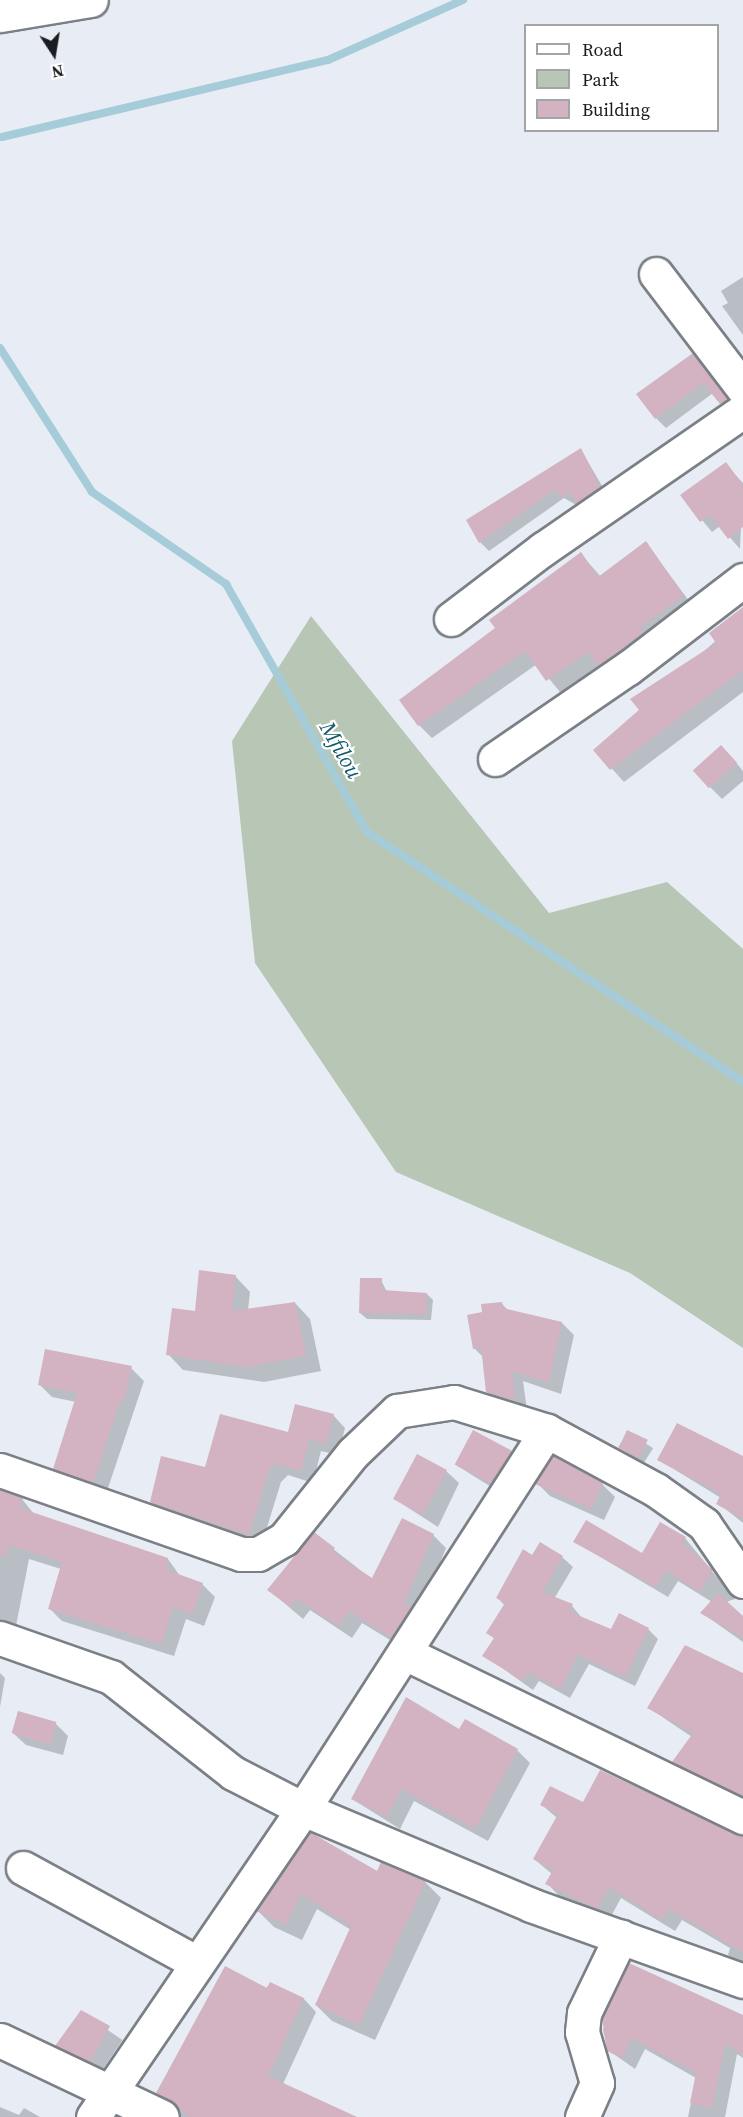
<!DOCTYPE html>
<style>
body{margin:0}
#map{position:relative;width:743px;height:2117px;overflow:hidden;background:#e8edf5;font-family:"Source Serif 4",serif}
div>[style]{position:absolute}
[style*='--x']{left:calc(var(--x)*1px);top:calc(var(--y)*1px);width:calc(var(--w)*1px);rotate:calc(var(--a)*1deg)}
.green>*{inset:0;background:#b7c6b5}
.shadow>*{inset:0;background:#0003;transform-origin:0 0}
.stream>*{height:8px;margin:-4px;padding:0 4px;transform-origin:4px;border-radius:4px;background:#a7ccd9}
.building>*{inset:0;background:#d3b2c2;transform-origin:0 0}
.roads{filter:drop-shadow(2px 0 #7b8086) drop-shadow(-2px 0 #7b8086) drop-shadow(0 2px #7b8086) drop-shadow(0 -2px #7b8086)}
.minor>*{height:33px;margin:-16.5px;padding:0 16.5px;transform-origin:16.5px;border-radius:16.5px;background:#fff}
span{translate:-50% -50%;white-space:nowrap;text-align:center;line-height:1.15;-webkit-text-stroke:4.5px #fff;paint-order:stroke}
.water-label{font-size:22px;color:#165c70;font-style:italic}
.legend{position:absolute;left:524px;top:24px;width:195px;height:108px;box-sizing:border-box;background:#fff;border:2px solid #a3a4a5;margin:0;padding:8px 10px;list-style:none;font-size:18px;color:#1a1c1f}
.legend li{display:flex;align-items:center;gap:12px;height:30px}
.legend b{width:30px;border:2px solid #a3a4a5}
.north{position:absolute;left:24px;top:24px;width:60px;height:60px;-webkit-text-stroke:4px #fff;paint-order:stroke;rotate:168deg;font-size:16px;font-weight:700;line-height:24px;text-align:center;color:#1a1c1f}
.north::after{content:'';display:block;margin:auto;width:21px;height:27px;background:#1a1c1f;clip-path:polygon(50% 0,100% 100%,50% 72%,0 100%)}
</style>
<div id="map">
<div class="green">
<div style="clip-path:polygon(311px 616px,549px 913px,667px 882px,743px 949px,743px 1348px,630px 1273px,396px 1172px,255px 963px,232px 741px)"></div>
</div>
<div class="shadow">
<div style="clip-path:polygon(743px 277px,743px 335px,722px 306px,728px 303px,721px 291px)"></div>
<div style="clip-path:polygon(693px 355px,736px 409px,731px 413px,713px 393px,666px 428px,656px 418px)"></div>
<div style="clip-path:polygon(581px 450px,608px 496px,587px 511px,564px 498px,489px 551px,480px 542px)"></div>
<div style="clip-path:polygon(725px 464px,743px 483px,740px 549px,720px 526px,712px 532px,682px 496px)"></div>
<div style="clip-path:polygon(646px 543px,695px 609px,612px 677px,600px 665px,560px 692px,537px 664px,432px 738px,419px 725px,401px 700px,498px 629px,581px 554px,601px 577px)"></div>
<div style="clip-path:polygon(743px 616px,743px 692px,624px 782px,595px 750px)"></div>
<div style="clip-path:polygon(733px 759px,743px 771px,743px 781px,722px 799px,710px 787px)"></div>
<div style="clip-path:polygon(235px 1276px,250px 1292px,248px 1310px,295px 1303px,310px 1319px,321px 1371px,264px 1382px,183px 1370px,168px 1354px,196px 1312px)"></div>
<div style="clip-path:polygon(381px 1280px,387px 1292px,427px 1294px,433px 1300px,431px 1320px,367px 1319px,360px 1313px)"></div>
<div style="clip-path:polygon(501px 1303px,509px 1311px,562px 1323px,574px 1335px,561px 1394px,523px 1381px,527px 1410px,500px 1404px,487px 1392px,483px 1357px,474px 1348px,484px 1313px)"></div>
<div style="clip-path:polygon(131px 1368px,144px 1381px,106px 1494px,67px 1481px,55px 1468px,76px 1402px,52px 1397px,39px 1384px)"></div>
<div style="clip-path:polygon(333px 1415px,345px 1428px,338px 1455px,321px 1451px,313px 1483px,288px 1475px,281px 1482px,261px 1547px,164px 1514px,151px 1502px,206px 1469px)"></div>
<div style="left:628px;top:1432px;width:30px;height:18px;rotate:33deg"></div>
<div style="clip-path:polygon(511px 1452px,524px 1465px,504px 1495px,456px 1465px)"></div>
<div style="clip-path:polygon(743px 1458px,743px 1523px,718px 1503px,721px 1498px,659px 1460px)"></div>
<div style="clip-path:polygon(446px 1471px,459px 1483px,438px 1527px,396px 1500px)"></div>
<div style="clip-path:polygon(537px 1483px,602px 1484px,615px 1497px,604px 1520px,550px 1496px)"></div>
<div style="clip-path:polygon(0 1490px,22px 1499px,34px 1514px,168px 1559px,180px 1576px,202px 1584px,215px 1597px,204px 1626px,186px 1619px,174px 1656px,62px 1621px,50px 1609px,61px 1569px,29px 1559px,16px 1626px,0 1621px)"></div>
<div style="clip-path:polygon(314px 1534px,373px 1580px,433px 1535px,446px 1548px,405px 1649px,362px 1623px,352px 1638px,310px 1610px,303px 1619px,269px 1590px)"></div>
<div style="clip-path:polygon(685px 1538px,735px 1599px,726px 1602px,743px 1618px,743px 1642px,702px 1613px,712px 1602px,678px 1581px,668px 1597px,575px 1542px,642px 1555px)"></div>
<div style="clip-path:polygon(532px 1557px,562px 1557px,573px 1567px,554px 1599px,572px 1606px,582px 1618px,612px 1631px,648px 1629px,658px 1639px,635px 1686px,589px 1664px,570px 1698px,539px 1681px,533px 1690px,484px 1655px,495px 1639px,488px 1633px,505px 1606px,498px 1598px)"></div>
<div style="clip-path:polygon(0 1673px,5px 1678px,0 1707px)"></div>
<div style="clip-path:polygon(743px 1680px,743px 1802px,688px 1776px,674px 1761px,692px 1737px,649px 1708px)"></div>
<div style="clip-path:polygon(19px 1713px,56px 1724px,68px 1736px,63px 1755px,26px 1745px,13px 1733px)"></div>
<div style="clip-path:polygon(460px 1731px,517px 1750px,530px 1763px,488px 1841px,414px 1801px,400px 1829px,352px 1799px)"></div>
<div style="clip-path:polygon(583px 1803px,743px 1835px,743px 1969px,728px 1955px,730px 1948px,682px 1920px,675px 1931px,621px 1898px,609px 1920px,559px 1896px,547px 1883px,552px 1874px,534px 1859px,557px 1818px,542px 1805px)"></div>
<div style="clip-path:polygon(310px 1834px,377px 1874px,425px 1882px,441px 1898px,375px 2040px,332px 2021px,316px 2005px,351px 1930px,317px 1909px,302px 1940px,274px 1927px,258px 1911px)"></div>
<div style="clip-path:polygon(630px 1965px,743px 2016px,743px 2058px,737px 2054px,725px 2117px,688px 2117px,696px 2078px,645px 2049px,635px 2069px,608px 2050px,603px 2030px)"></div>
<div style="clip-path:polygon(270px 1984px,304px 1999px,316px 2012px,283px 2084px,353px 2117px,180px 2117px,158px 2093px)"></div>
<div style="left:81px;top:2012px;width:50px;height:41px;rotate:34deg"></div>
<div style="clip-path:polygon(0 2107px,19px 2115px,24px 2108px,40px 2117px,0 2117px)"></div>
</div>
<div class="stream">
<div style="--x:2;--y:137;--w:335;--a:-13.3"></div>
<div style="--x:328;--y:60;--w:148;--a:-24"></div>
<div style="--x:0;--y:348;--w:171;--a:57.4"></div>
<div style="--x:92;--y:492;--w:163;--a:34.5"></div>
<div style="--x:226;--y:584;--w:285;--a:60.4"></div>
<div style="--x:367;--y:832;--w:452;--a:33.6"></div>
</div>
<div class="building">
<div style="clip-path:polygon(693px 353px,728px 399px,720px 404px,703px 383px,655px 419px,636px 394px)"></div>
<div style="clip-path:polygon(581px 448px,600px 487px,577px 503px,570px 492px,561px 497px,556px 489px,479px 543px,466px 520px)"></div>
<div style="clip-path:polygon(726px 462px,743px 485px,743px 527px,728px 539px,710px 515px,700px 522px,680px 495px)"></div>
<div style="clip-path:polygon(646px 541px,684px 596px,640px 627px,644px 632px,598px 666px,588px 652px,546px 681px,525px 651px,418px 726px,399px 700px,495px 628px,489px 620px,581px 552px,598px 577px)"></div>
<div style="clip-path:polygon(743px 607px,743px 670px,610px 770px,593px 750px,639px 710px,630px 699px,716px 643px,709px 633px)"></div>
<div style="left:721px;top:745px;width:24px;height:38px;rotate:48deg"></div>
<div style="clip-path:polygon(199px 1270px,236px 1275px,232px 1311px,295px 1302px,306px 1356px,248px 1367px,166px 1355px,172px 1308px,195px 1311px)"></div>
<div style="clip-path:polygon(360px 1278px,382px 1278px,382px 1290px,427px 1293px,426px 1314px,359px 1313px)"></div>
<div style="clip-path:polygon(502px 1302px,503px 1308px,562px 1322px,549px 1383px,512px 1371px,515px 1398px,509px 1399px,486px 1392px,481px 1347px,473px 1349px,467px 1315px,482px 1312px,481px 1304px)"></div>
<div style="clip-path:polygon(45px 1349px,132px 1366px,124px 1402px,120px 1401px,93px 1483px,53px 1469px,77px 1393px,38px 1385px)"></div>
<div style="clip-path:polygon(295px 1404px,334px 1414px,326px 1444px,309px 1439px,301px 1471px,275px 1464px,269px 1470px,249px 1535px,150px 1502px,161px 1456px,205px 1467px,220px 1414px,288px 1432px)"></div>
<div style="clip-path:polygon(677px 1423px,743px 1456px,743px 1519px,716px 1504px,721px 1494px,657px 1460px)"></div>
<div style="left:473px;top:1430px;width:44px;height:39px;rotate:28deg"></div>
<div style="left:627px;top:1430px;width:23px;height:20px;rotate:25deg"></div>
<div style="left:417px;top:1454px;width:34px;height:51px;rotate:28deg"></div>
<div style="clip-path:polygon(553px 1456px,603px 1483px,591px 1509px,535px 1484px)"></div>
<div style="clip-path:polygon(0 1490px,23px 1498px,20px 1508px,168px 1558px,167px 1570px,203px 1583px,192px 1614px,173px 1607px,161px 1644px,48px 1609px,62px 1562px,9px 1545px,6px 1556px,0 1555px)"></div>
<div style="clip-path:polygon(402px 1518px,434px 1534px,404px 1603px,411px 1607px,391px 1637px,349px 1611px,339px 1626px,296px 1599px,290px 1607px,267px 1590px,314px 1532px,335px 1548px,332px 1552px,372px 1578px)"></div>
<div style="clip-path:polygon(586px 1520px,642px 1553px,660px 1522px,686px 1537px,682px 1543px,713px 1570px,699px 1592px,666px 1570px,656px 1587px,573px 1542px)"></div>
<div style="clip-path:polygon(540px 1542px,563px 1556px,542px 1592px,573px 1604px,570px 1612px,611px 1629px,619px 1613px,649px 1628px,625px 1677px,578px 1655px,560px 1689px,528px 1672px,523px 1681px,482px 1656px,494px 1638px,486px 1633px,505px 1603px,496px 1598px,523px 1549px,532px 1555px)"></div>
<div style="clip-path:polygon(718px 1593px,743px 1616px,743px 1638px,700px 1613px)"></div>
<div style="clip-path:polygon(685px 1645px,743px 1673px,743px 1796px,672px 1762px,693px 1733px,647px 1708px)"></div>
<div style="clip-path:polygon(406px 1697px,459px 1729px,465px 1719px,518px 1749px,475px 1829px,401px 1789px,387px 1817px,351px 1799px)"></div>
<div style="left:18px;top:1711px;width:40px;height:23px;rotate:16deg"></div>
<div style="clip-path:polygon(600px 1770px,743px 1836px,743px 1952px,669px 1909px,662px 1920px,609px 1887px,597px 1909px,545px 1884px,553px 1870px,533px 1859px,558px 1814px,540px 1805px,550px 1786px,583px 1802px)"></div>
<div style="clip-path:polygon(310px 1832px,377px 1871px,381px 1862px,426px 1881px,359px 2025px,315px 2005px,351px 1926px,301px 1894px,286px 1925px,256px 1911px)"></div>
<div style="clip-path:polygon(629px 1963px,743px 2015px,743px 2055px,725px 2044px,712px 2108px,690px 2103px,696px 2073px,632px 2038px,622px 2058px,607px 2051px,602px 2018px)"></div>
<div style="clip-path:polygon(225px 1966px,267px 1988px,270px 1982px,304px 1998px,268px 2076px,357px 2117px,191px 2117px,156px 2093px)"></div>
<div style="clip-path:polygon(81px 2010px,110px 2026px,90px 2062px,55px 2046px)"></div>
</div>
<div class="roads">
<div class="minor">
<div style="--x:0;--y:15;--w:92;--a:-9.4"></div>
<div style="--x:656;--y:274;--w:143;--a:52.7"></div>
<div style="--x:451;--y:619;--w:116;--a:-37.3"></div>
<div style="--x:543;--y:549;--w:243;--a:-34.6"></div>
<div style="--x:495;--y:759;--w:161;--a:-34.4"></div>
<div style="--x:628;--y:668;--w:145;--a:-37.4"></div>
<div style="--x:0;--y:1470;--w:255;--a:19.2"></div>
<div style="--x:241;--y:1554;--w:17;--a:0"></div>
<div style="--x:258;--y:1554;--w:30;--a:-30"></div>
<div style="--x:284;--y:1539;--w:110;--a:-51.3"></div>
<div style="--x:353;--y:1453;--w:61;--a:-43.7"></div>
<div style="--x:397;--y:1411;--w:58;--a:-9"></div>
<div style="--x:454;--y:1402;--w:97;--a:17.3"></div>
<div style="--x:547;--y:1431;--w:124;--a:28.4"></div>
<div style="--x:656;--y:1490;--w:59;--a:35.3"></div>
<div style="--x:704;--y:1524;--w:69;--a:55.6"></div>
<div style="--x:0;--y:1638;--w:118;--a:19.4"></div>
<div style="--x:111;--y:1677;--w:155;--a:38.2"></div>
<div style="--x:233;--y:1773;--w:79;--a:27.2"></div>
<div style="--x:303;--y:1809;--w:247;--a:22.8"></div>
<div style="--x:531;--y:1905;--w:225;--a:19.7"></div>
<div style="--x:405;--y:1653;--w:376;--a:25.9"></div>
<div style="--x:23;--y:1868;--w:198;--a:28.6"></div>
<div style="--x:0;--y:2040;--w:179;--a:25.4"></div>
<div style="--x:93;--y:2117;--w:373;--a:-55.7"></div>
<div style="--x:303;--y:1809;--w:450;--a:-57.2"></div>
<div style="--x:582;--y:2117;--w:37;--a:-66"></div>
<div style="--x:597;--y:2083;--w:53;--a:-106.4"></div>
<div style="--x:582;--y:2032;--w:19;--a:-84"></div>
<div style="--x:584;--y:2013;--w:85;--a:-64.3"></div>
</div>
</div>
<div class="water-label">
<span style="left:341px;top:750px;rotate:60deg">Mfilou</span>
</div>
<ul class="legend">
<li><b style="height:8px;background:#fff"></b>Road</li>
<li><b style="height:16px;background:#b7c6b5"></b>Park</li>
<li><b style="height:16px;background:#d3b2c2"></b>Building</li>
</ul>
<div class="north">N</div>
</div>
